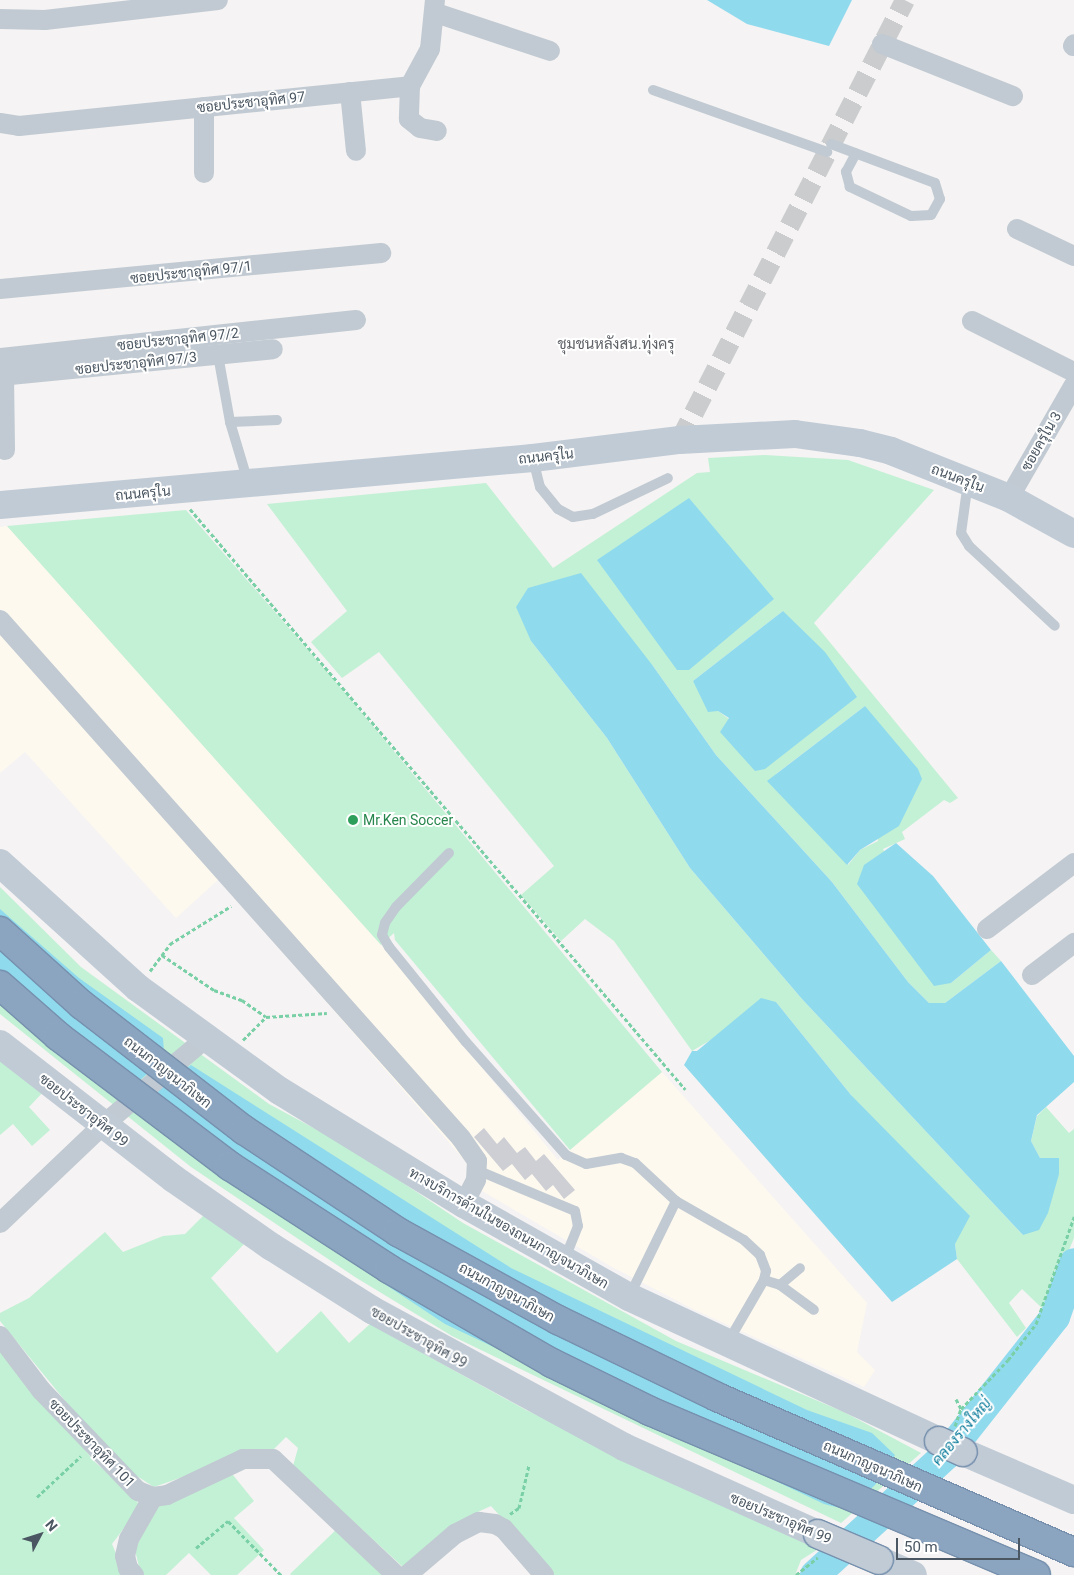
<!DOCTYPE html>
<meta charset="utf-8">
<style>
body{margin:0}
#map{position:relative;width:1074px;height:1575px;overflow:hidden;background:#f5f3f3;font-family:Roboto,Sarabun,sans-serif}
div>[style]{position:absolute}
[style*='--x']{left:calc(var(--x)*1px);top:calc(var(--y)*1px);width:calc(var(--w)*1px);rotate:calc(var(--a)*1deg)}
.commercial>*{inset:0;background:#fdf9ef}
.green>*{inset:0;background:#c3f1d5}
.water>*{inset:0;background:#90daee}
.river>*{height:30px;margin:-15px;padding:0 15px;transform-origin:15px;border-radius:15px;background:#90daee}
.building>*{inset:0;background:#cdcfd5}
.street-tunnel>*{height:20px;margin-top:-10px;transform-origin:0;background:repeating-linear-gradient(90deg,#caccce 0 20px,transparent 0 30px)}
.path>*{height:3px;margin-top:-1.5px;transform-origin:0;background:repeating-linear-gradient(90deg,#7ad0a6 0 4px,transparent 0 6.5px)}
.lane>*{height:10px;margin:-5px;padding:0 5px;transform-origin:5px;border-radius:5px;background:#c1cad2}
.street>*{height:20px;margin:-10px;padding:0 10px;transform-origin:10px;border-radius:10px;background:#c1cad2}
.secondary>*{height:28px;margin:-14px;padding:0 14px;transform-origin:14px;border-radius:14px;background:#c1cbd6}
.bridges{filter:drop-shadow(1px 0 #7690ad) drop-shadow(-1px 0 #7690ad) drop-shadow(0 1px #7690ad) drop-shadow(0 -1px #7690ad)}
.secondary-bridge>*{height:28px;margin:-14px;padding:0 14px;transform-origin:14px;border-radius:14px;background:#c1cbd6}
.highway-bridge>*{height:28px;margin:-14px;padding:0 14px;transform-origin:14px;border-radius:14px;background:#8ba5c1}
.dots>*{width:14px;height:14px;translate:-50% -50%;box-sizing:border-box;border:2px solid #fff;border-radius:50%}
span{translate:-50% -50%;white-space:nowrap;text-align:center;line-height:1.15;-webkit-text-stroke:4px #fff;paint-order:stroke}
.street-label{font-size:14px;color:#4a5661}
.leisure-label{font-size:14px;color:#27864d}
.left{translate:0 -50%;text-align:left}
.neighbourhood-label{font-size:15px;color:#5f6368}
.water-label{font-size:15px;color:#0c7c9b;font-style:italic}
.north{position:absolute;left:15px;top:1510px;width:50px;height:50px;-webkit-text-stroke:4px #fff;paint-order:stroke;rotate:50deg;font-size:14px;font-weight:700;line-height:20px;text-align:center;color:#4a5661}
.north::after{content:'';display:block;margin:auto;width:18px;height:22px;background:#4a5661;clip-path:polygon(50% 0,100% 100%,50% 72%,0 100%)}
.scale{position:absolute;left:896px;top:1538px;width:124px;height:22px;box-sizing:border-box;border:2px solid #4a5661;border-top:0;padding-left:6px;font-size:15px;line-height:18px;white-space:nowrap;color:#4a5661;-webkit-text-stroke:4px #fff;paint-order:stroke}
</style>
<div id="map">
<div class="commercial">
<div style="clip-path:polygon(7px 526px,381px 945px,558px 1160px,662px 1072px,867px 1303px,857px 1352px,875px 1370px,864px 1387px,693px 1309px,612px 1267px,477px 1188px,465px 1161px,219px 879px,176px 918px,25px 752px,0 773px,0 527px)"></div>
</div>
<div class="green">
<div style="clip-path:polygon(evenodd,765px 455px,848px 460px,934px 490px,814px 623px,958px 798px,950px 803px,944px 800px,902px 832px,905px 839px,883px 849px,951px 983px,991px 950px,1001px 961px,945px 1003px,929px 1003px,908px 982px,832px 882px,716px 755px,653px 666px,531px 641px,607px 738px,690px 868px,802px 999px,1023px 1235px,1040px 1158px,1031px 1141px,1037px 1116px,1046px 1107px,1069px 1133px,1074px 1129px,1074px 1238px,1044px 1310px,1022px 1289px,1009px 1303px,1026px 1328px,1017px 1337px,957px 1259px,955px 1244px,851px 1095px,776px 1002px,692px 1051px,614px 941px,585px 919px,561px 941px,521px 895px,554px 866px,379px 652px,342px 678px,311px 642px,347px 611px,267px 504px,486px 483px,553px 568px,697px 473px,710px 472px,708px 458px,765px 455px,783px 611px,755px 771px,729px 719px,718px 711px,693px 681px,783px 611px,765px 455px,865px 706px,878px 841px,860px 850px,848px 865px,776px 774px,865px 706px)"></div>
<div style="clip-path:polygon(186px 510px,341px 688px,662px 1072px,570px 1150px,395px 940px,394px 933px,381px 945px,7px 526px)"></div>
<div style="clip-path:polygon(0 887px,81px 967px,269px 1104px,351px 1148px,463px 1223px,676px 1341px,844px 1412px,921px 1453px,841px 1523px,452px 1336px,355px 1277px,191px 1167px,0 1014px)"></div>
<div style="clip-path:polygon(0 1057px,45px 1090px,29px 1107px,50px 1130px,32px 1146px,13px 1124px,0 1135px)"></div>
<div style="clip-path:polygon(210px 1209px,248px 1240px,211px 1278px,277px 1353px,321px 1311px,349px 1343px,370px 1324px,526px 1410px,823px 1546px,801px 1560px,795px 1575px,554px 1575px,491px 1506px,473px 1514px,404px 1568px,293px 1466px,298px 1448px,286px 1437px,268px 1455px,220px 1464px,154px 1487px,126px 1469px,71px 1408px,0 1321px,0 1313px,29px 1298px,105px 1232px,123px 1252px,163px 1236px,185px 1234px)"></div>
<div style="clip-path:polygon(0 1348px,95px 1462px,135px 1498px,140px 1507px,112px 1544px,125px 1575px,0 1575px)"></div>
<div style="clip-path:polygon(224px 1472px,233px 1475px,254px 1501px,234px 1518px,264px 1550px,237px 1575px,211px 1575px,189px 1553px,166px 1575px,141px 1575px,135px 1550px,156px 1506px)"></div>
<div style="clip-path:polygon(340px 1526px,387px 1575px,291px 1575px,290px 1574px)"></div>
</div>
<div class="water">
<div style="clip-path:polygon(707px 0,852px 0,829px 46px,747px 24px)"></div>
<div style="clip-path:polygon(689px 498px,774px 599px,689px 670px,677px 670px,597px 560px)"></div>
<div style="clip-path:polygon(581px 573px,653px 666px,716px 755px,832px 882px,908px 982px,929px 1003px,945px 1003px,1001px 961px,1074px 1056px,1074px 1082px,1037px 1115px,1031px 1141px,1040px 1158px,1059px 1158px,1059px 1174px,1048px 1213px,1039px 1230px,1023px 1235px,802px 999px,690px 868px,607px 738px,531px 641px,516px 607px,528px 588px)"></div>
<div style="clip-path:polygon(783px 611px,825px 652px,857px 697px,765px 769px,755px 771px,720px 732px,729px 718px,718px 711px,708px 712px,693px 681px)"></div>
<div style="clip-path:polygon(865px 706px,918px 769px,922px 779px,899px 826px,860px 850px,847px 865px,767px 781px)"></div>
<div style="clip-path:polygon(896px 843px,933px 876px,991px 950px,951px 983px,934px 986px,857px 884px,864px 865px)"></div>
<div style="clip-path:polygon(0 909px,79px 978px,163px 1038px,164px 1052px,146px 1075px,121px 1096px,0 998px)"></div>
<div style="clip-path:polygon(761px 998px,776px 1002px,851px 1095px,970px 1216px,955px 1244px,957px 1259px,892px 1302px,684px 1065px,692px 1051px,697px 1051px)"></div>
<div style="clip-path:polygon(191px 1065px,511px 1268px,807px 1410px,872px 1433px,895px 1455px,875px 1485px,848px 1510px,824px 1504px,445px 1324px,208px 1167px,142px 1118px,161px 1084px)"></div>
</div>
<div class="river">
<div style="--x:815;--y:1575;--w:178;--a:-42.5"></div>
<div style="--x:946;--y:1455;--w:176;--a:-51.7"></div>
<div style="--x:1055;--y:1317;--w:57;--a:-70.6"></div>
</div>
<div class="building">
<div style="clip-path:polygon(484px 1128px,497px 1144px,504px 1137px,517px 1153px,525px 1147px,536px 1161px,544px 1154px,575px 1190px,564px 1199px,553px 1185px,546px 1191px,532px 1174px,525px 1180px,512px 1164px,503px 1171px,474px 1137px)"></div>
</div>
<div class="street-tunnel">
<div style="--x:680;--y:440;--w:494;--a:-62.9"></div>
</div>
<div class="path">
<div style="--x:190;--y:509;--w:763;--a:49.52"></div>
<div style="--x:162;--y:955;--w:63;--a:33.9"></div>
<div style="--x:214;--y:990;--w:30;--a:20"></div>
<div style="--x:242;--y:1000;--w:29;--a:35"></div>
<div style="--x:150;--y:971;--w:34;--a:-53"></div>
<div style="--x:170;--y:944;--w:72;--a:-31.9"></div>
<div style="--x:243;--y:1040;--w:33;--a:-45"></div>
<div style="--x:266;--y:1017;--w:61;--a:-3.8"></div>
<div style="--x:956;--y:1399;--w:11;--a:63"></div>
<div style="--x:955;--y:1426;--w:18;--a:-71"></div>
<div style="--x:961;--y:1409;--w:68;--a:-46.2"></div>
<div style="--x:1008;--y:1360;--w:46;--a:-52.1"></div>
<div style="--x:1036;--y:1324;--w:114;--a:-70.4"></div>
<div style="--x:37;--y:1497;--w:60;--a:-43"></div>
<div style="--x:510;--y:1514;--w:11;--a:-34"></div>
<div style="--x:519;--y:1508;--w:44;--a:-76.9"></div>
<div style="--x:196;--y:1548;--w:42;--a:-40.2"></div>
<div style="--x:228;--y:1521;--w:76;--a:45.5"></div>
<div style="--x:796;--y:1575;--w:28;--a:-39"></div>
</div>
<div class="lane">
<div style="--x:653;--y:90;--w:185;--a:19.6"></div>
<div style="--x:831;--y:144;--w:111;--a:20.6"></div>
<div style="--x:935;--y:183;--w:17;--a:73"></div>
<div style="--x:940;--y:199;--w:18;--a:119"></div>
<div style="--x:931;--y:215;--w:20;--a:177"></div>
<div style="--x:911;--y:216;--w:68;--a:-154.6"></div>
<div style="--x:850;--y:187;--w:16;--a:-105"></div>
<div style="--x:846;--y:172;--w:21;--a:-62"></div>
<div style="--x:218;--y:355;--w:68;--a:79.8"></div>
<div style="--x:230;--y:422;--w:63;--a:73.3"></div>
<div style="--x:230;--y:422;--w:47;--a:-2.4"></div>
<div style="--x:533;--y:459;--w:29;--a:76"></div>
<div style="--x:540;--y:487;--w:28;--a:51"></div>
<div style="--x:558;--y:509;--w:17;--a:28"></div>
<div style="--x:573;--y:517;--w:20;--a:-9"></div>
<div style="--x:593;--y:514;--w:83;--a:-25.6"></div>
<div style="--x:968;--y:482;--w:51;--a:97.8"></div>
<div style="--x:961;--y:533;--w:15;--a:58"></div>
<div style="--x:969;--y:546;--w:117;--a:42.9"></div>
<div style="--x:449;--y:853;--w:76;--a:134.5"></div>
<div style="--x:396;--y:907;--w:19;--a:125"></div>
<div style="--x:385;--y:923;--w:12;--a:104"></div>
<div style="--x:382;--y:935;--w:14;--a:60"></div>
<div style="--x:389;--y:947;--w:122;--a:51"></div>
<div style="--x:466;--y:1042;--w:151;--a:48.5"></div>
<div style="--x:566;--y:1155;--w:22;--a:24"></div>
<div style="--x:586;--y:1164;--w:36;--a:-10"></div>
<div style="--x:621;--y:1158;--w:15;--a:20"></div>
<div style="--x:635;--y:1163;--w:56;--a:42.8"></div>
<div style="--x:676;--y:1201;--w:78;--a:29.8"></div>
<div style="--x:744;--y:1240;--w:22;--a:43"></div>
<div style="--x:760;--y:1255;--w:17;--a:69"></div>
<div style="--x:766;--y:1271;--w:9;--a:103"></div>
<div style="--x:764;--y:1280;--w:72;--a:120.1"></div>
<div style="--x:477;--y:1170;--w:106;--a:22.7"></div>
<div style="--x:575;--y:1211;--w:15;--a:79"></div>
<div style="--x:578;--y:1226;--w:37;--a:112"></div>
<div style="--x:764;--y:1280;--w:17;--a:17"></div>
<div style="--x:780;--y:1285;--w:42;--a:36.3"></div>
<div style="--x:780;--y:1285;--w:26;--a:-40"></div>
<div style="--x:629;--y:1297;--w:107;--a:-63.9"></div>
</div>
<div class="street">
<div style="--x:436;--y:13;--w:120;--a:18.4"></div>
<div style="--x:0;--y:19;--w:45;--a:1.3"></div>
<div style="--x:45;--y:20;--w:174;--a:-6.6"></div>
<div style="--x:882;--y:44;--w:141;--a:21.7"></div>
<div style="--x:1073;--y:46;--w:2;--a:-63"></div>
<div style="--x:410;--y:86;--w:33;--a:92"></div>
<div style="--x:409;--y:119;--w:14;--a:39"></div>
<div style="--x:420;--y:128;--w:17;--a:10"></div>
<div style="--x:350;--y:92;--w:59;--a:84.2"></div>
<div style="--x:204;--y:107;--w:66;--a:90"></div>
<div style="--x:0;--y:123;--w:19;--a:9"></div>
<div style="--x:19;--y:126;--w:393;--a:-5.8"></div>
<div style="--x:410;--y:86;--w:42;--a:-61.6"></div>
<div style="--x:430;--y:49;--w:49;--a:-84.2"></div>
<div style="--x:1017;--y:229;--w:63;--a:25.3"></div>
<div style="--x:0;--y:289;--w:383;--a:-5.4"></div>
<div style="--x:972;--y:321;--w:114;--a:26.6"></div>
<div style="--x:0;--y:358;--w:358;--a:-6.1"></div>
<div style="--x:0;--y:376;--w:274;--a:-5.6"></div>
<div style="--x:4;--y:376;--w:74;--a:89.2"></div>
<div style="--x:1009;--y:498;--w:130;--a:-60.1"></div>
<div style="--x:0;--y:620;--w:693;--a:48.33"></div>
<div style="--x:461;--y:1138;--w:28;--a:55"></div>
<div style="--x:477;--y:1161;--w:19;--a:93"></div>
<div style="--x:476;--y:1180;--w:27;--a:117"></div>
<div style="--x:987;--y:929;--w:109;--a:-37.2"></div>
<div style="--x:1032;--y:975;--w:53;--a:-37.3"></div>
<div style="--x:0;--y:1223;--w:141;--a:-43.6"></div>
<div style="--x:102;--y:1126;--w:135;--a:-40.2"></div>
<div style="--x:0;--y:1336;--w:68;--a:52.8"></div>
<div style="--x:41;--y:1390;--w:140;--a:46.2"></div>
<div style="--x:138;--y:1491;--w:16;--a:22"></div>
<div style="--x:153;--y:1497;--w:14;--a:-8"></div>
<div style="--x:167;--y:1495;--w:84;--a:-25.3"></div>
<div style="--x:243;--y:1459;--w:30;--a:0"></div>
<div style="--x:273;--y:1459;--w:169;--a:43.3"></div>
<div style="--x:134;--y:1575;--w:9;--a:-131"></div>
<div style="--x:128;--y:1568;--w:12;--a:-104"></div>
<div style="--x:125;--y:1556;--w:17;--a:-77"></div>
<div style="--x:129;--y:1539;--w:48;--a:-60.3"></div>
<div style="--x:407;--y:1575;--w:63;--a:-40.5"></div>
<div style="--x:455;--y:1534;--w:27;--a:-27"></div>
<div style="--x:479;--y:1522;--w:16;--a:7"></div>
<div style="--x:495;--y:1524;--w:10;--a:29"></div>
<div style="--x:504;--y:1529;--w:61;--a:49"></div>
</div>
<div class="secondary">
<div style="--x:0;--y:505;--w:535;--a:-5.04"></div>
<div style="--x:533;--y:458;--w:148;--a:-7"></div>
<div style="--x:680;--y:440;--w:115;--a:-3"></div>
<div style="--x:795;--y:434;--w:66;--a:7.9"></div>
<div style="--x:860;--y:443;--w:32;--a:14"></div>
<div style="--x:891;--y:451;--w:127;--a:21.7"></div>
<div style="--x:1009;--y:498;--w:74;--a:29"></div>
<div style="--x:0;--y:863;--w:186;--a:42.2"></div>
<div style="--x:138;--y:988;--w:175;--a:36"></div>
<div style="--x:280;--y:1091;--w:216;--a:31.6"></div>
<div style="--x:464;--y:1204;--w:189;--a:29.4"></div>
<div style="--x:629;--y:1297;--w:342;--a:24.9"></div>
<div style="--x:0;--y:1044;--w:220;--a:37.8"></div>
<div style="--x:174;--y:1179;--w:119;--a:34.8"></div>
<div style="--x:272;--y:1247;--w:118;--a:32.2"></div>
<div style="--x:372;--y:1310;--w:287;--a:28.5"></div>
<div style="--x:624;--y:1447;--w:213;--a:24.2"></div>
<div style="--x:963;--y:1452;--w:121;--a:23.4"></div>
<div style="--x:879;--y:1560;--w:37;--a:24"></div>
</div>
<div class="bridges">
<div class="secondary-bridge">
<div style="--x:939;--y:1441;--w:26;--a:25"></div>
<div style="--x:818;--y:1534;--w:66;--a:23.1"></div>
</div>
<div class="highway-bridge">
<div style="--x:0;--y:931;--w:110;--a:42.1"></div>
<div style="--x:82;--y:1005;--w:205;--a:37.7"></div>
<div style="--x:244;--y:1130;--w:185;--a:33.5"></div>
<div style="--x:398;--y:1232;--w:183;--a:28.8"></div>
<div style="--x:558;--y:1320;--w:177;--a:25.8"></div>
<div style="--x:717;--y:1397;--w:389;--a:23.5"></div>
<div style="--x:0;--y:985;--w:77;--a:41.3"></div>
<div style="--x:58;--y:1036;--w:216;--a:37.1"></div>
<div style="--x:230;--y:1166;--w:189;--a:32.9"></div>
<div style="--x:389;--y:1269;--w:188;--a:30"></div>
<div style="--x:552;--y:1363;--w:109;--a:26.1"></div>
<div style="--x:650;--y:1411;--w:419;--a:23"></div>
</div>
</div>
<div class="dots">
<div style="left:353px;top:820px;background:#2e9e5b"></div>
</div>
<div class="street-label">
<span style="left:251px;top:102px;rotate:-6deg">ซอยประชาอุทิศ 97</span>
<span style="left:191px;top:272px;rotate:-6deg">ซอยประชาอุทิศ 97/1</span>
<span style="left:178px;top:339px;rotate:-6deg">ซอยประชาอุทิศ 97/2</span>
<span style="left:136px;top:363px;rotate:-6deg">ซอยประชาอุทิศ 97/3</span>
<span style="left:1041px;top:441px;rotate:-60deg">ซอยครุใน 3</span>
<span style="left:546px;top:456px;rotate:-6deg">ถนนครุใน</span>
<span style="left:958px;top:478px;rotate:21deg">ถนนครุใน</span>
<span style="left:143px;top:493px;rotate:-5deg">ถนนครุใน</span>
<span style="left:168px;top:1072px;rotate:38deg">ถนนกาญจนาภิเษก</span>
<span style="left:84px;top:1110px;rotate:38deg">ซอยประชาอุทิศ 99</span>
<span style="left:509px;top:1228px;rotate:30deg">ทางบริการด้านในของถนนกาญจนาภิเษก</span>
<span style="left:507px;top:1292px;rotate:29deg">ถนนกาญจนาภิเษก</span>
<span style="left:419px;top:1337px;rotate:30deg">ซอยประชาอุทิศ 99</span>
<span style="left:92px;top:1443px;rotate:46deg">ซอยประชาอุทิศ 101</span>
<span style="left:873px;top:1466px;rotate:24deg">ถนนกาญจนาภิเษก</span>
<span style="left:781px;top:1518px;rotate:23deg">ซอยประชาอุทิศ 99</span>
</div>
<div class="leisure-label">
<span class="left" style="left:363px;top:820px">Mr.Ken Soccer</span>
</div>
<div class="neighbourhood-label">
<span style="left:616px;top:345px">ชุมชนหลังสน.ทุ่งครุ</span>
</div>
<div class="water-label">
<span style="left:962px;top:1432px;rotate:-50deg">คลองรางใหญ่</span>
</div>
<div class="north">N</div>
<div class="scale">50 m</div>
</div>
